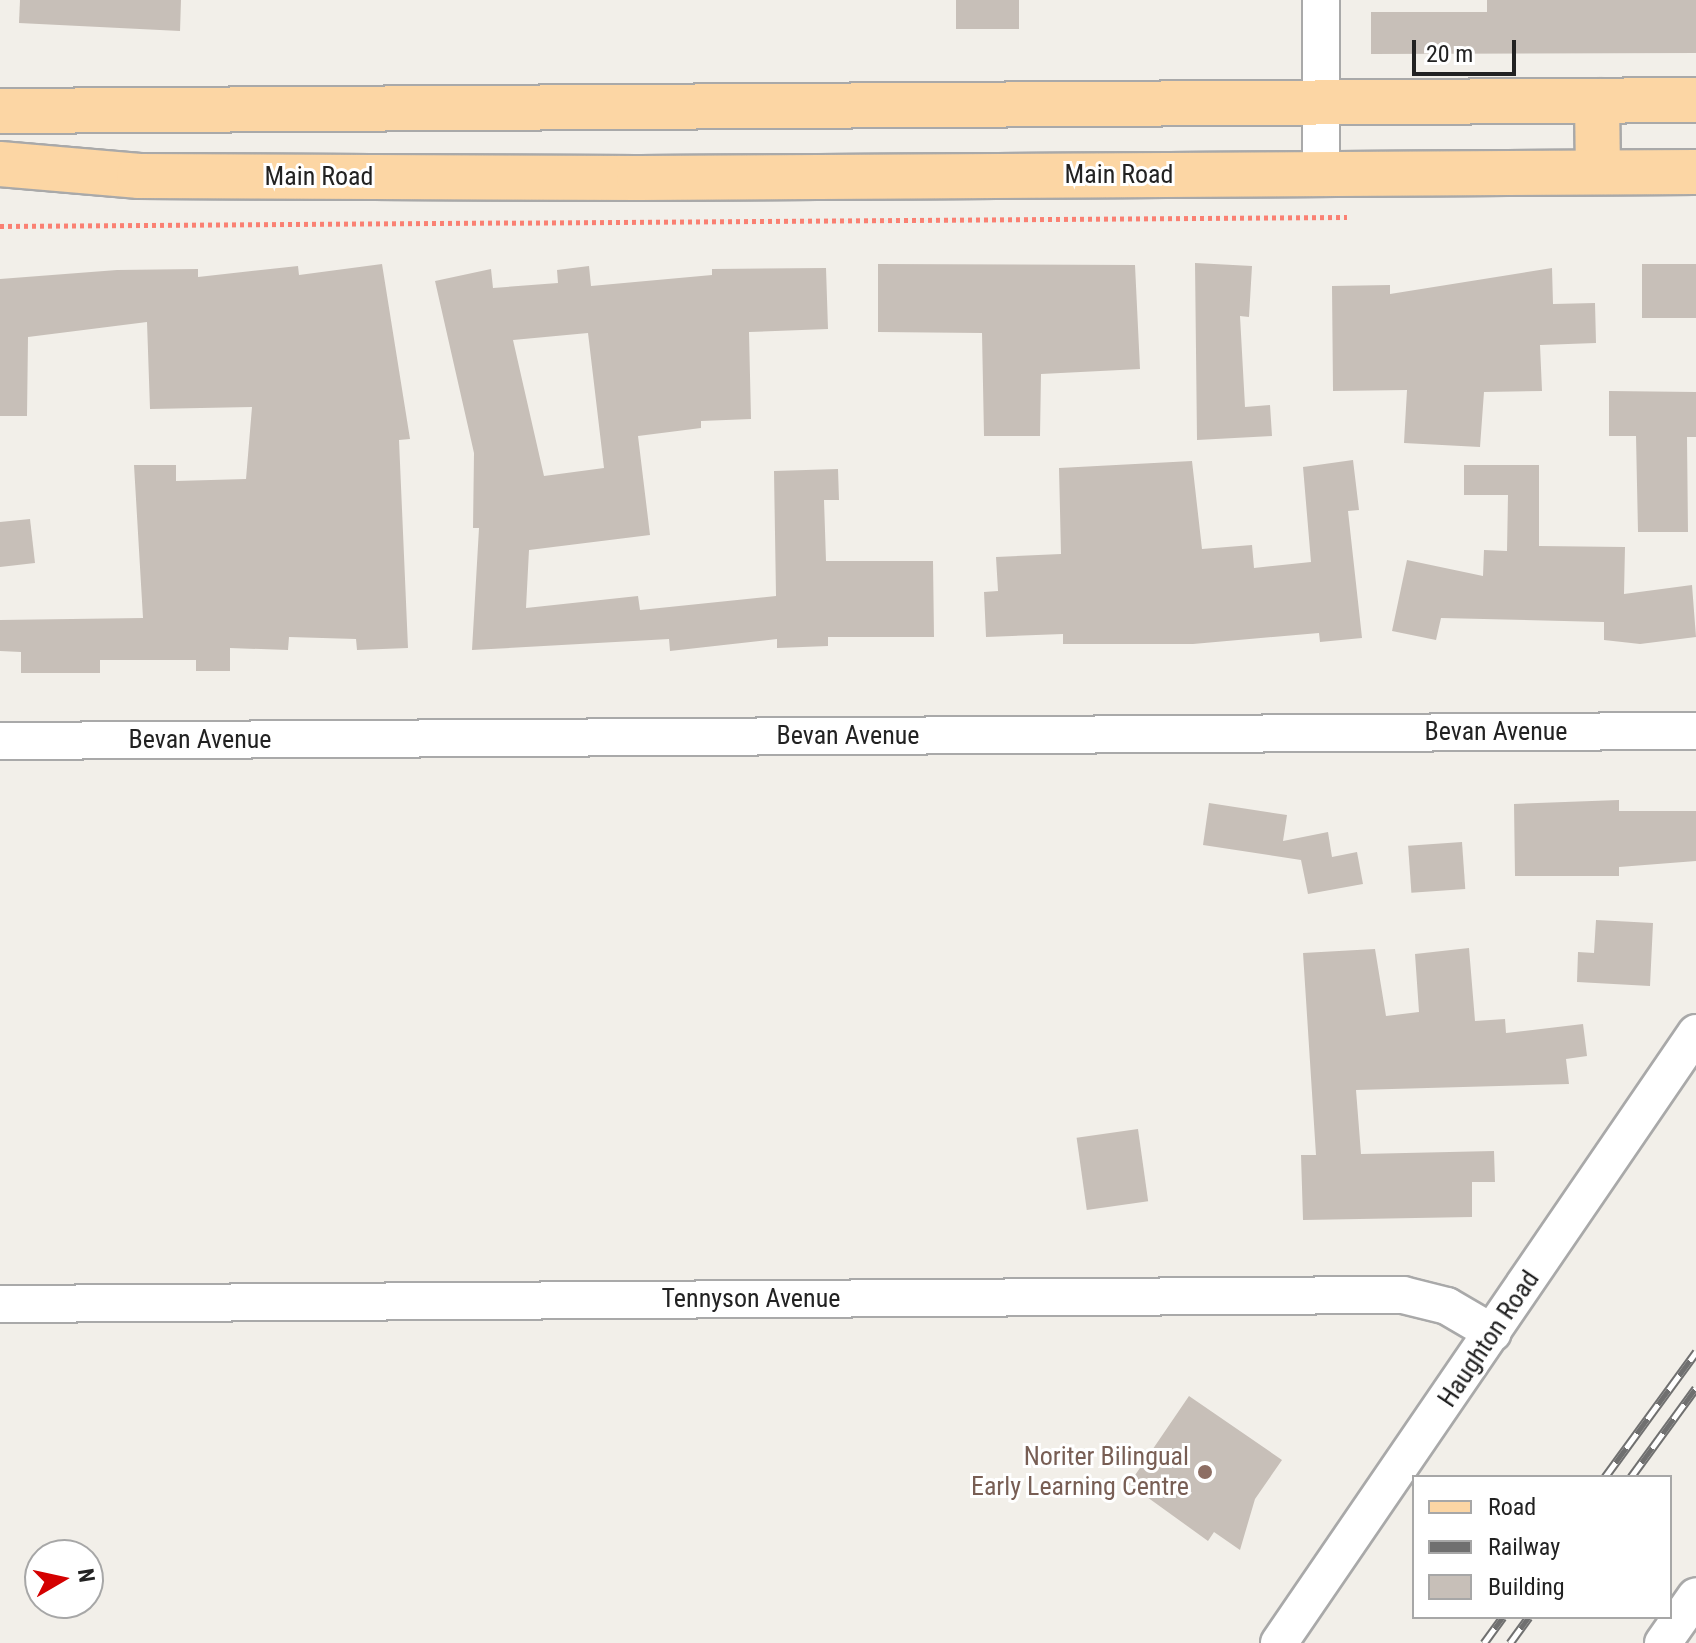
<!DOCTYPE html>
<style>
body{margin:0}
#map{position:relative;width:1696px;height:1643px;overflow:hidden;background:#f2efe9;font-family:"Roboto Condensed",sans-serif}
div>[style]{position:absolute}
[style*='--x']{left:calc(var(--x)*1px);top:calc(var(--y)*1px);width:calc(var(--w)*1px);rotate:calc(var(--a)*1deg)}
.building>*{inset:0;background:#c7bfb8;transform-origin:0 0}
.path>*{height:5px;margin-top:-2.5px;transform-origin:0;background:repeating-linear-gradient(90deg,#fa8072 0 4px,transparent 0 8px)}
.roads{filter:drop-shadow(2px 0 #a9a9a9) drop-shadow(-2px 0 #a9a9a9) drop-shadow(0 2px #a9a9a9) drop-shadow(0 -2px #a9a9a9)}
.minor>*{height:36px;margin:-18px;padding:0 18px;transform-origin:18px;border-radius:18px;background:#fff}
.major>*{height:44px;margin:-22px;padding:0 22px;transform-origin:22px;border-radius:22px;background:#fcd6a4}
.rail>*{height:9px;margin-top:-4.5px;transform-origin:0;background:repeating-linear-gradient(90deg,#fff 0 18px,#707070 0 36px);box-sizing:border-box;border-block:2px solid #707070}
.dots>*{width:22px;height:22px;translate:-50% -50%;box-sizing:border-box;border:4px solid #fff;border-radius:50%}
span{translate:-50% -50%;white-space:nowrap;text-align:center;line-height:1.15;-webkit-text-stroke:6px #fff;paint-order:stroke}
.street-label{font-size:26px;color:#222}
.education-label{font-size:26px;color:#785e54}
.right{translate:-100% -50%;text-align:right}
.legend{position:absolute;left:1412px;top:1475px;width:260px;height:144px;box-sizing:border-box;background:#fff;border:2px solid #a7a7a7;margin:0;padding:10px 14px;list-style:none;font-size:24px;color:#222}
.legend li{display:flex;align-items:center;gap:16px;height:40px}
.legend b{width:40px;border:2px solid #a7a7a7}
.north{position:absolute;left:24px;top:1539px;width:80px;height:80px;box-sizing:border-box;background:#fff;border:2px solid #a7a7a7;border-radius:50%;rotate:81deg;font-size:22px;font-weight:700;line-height:32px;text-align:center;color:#222}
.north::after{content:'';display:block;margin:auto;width:28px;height:36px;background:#d40000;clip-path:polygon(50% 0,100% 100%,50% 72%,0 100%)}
.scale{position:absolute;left:1412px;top:40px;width:104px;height:36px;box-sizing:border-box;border:4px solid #222;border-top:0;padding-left:10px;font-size:24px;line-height:28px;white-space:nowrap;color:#222;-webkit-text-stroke:6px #fff;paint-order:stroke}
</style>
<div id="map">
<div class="building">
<div style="clip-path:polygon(20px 0,181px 0,180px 31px,19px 23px)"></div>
<div style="left:956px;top:0;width:63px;height:29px"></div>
<div style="clip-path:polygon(1487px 0,1696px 0,1696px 53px,1371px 54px,1371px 12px,1487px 12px)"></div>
<div style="clip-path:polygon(1195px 263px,1252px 266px,1249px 317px,1240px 316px,1245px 407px,1270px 405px,1272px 436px,1197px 440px)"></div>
<div style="clip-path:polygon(382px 264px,410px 439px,399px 440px,408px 648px,357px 650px,356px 639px,289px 637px,288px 650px,230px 648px,230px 671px,196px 671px,196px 660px,100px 660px,100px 673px,21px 673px,21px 652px,0 651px,0 620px,143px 618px,134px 465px,176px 465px,176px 481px,246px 479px,252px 407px,150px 409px,147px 322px,28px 337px,27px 416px,0 416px,0 279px,117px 270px,198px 269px,198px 277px,298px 266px,299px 275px)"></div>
<div style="clip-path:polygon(878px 264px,1135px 265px,1140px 369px,1041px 374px,1040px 436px,984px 436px,982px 333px,878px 332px)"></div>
<div style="left:1696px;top:264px;width:54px;height:54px;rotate:90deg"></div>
<div style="clip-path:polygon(evenodd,589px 266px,591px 286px,712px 275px,712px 269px,826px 268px,828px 329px,749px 332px,751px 419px,701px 421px,701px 428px,638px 436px,650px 535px,529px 550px,526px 608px,638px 596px,640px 610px,776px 596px,774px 471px,838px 469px,839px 500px,824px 500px,826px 561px,933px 561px,934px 637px,828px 637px,828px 646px,777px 648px,777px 639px,670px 651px,669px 639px,472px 650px,479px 528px,473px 528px,474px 453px,435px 281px,491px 269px,493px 288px,558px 283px,557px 270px,589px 266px,588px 333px,604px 468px,544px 476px,513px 340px,588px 333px)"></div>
<div style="clip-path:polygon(1552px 268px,1553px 304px,1595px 303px,1596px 343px,1540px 345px,1542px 391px,1484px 392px,1480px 447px,1404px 443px,1407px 390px,1333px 391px,1332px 286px,1390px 285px,1390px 294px)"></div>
<div style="clip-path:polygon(1609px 391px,1696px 392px,1696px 437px,1687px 437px,1688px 532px,1638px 532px,1636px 436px,1609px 436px)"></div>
<div style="clip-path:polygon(1353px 460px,1359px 510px,1348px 511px,1362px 638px,1320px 642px,1319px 633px,1193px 644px,1063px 644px,1063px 634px,986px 637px,984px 592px,998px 591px,996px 557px,1061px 554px,1059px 468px,1192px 461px,1202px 549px,1252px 545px,1254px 568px,1311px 562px,1303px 467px)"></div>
<div style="clip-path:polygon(1464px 465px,1539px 465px,1539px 546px,1625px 547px,1624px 594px,1692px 585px,1696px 637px,1640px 644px,1604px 640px,1604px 622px,1441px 618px,1436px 640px,1392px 631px,1407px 560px,1483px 576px,1484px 550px,1507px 551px,1508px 495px,1464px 495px)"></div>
<div style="clip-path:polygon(30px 519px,35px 563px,0 567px,0 522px)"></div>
<div style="clip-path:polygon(1619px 800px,1619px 811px,1696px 811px,1696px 861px,1619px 867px,1619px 876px,1515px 876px,1514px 804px)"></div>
<div style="clip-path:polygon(1209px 803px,1287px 815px,1283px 841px,1328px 832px,1332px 857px,1357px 852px,1363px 884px,1308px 894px,1301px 860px,1203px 845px)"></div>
<div style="left:1462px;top:842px;width:47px;height:54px;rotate:86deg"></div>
<div style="clip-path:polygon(1596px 920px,1653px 923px,1650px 986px,1577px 982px,1578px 952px,1594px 953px)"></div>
<div style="clip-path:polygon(1469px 948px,1475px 1021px,1505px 1019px,1506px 1033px,1583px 1024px,1587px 1056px,1566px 1059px,1569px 1084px,1356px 1090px,1361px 1154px,1494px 1151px,1495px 1182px,1472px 1182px,1472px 1217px,1303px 1220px,1301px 1155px,1316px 1155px,1303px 953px,1375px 949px,1386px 1016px,1419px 1012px,1415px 954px)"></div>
<div style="left:1138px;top:1129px;width:73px;height:62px;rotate:82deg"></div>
<div style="clip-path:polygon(1189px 1396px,1282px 1460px,1255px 1499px,1240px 1550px,1214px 1532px,1208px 1541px,1129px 1484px)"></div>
</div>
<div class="path">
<div style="--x:0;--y:226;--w:1347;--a:-0.38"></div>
</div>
<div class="roads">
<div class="minor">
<div style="--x:1321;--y:0;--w:174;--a:90"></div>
<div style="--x:0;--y:741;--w:1696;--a:-0.34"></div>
<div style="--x:0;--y:1304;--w:1403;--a:-0.37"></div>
<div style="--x:1403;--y:1295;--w:45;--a:14"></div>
<div style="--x:1447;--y:1306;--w:53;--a:30.4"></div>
<div style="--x:1279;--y:1643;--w:739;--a:-55.64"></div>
<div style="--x:1663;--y:1643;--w:57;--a:-54.9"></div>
</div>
<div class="major">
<div style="--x:1597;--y:101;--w:71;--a:89.2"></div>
<div style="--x:0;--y:111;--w:1696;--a:-0.37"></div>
<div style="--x:0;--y:164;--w:140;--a:4.9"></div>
<div style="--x:139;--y:176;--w:500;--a:0.23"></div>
<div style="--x:639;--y:178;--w:1057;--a:-0.33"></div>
</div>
</div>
<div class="rail">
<div style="--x:1605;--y:1477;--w:155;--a:-53.9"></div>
<div style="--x:1631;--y:1477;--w:110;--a:-53.9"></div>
<div style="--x:1484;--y:1643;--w:32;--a:-54"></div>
<div style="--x:1510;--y:1643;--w:32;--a:-54"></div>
</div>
<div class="dots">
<div style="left:1205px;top:1472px;background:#8d6e63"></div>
</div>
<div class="street-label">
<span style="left:1119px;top:175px">Main Road</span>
<span style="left:319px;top:177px">Main Road</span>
<span style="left:1496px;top:732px">Bevan Avenue</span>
<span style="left:848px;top:736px">Bevan Avenue</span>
<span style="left:200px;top:740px">Bevan Avenue</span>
<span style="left:751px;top:1299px">Tennyson Avenue</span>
<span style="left:1489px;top:1339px;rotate:-56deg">Haughton Road</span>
</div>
<div class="education-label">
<span class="right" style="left:1189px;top:1472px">Noriter Bilingual<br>Early Learning Centre</span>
</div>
<ul class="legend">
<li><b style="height:10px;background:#fcd6a4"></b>Road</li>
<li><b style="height:10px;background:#707070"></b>Railway</li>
<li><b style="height:22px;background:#c7bfb8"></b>Building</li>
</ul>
<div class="north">N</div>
<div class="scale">20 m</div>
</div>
